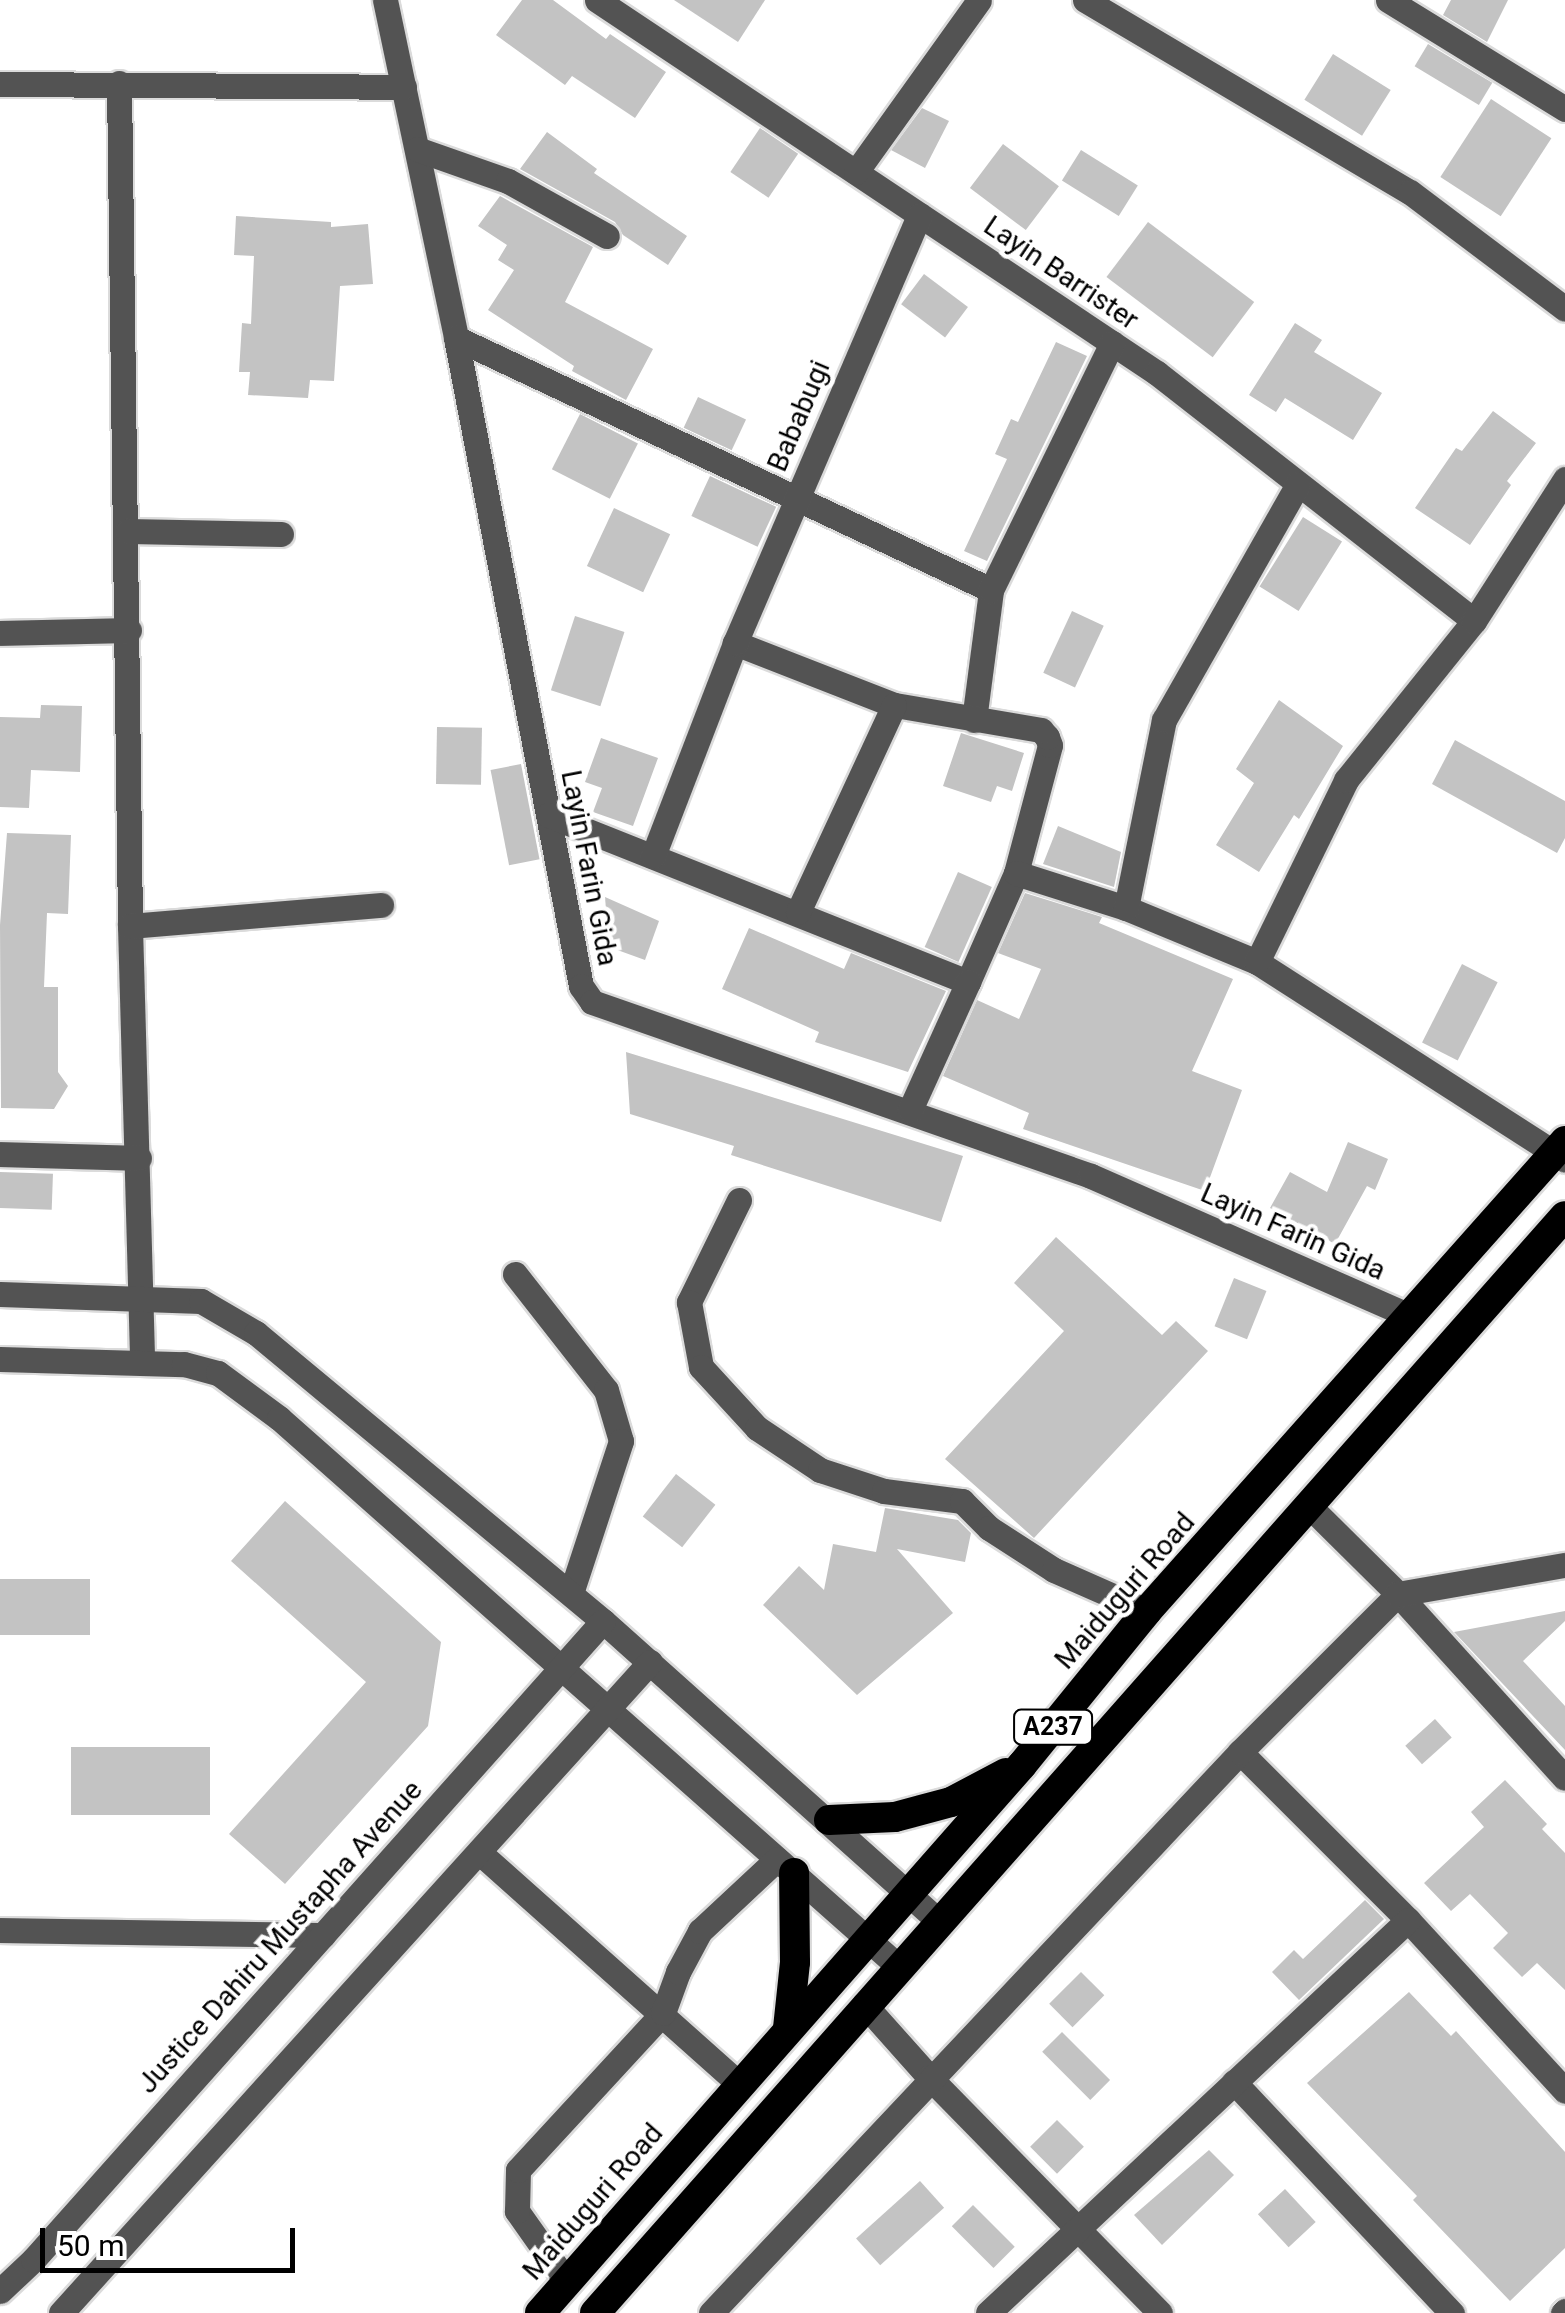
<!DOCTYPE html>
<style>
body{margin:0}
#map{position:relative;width:1565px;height:2313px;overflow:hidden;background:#fff;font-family:Roboto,sans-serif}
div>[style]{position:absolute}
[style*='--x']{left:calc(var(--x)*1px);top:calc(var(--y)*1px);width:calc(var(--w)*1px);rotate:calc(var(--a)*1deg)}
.building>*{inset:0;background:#c3c3c3;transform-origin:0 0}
.roads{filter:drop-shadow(2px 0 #dbdbdb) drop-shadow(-2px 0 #dbdbdb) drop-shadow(0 2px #dbdbdb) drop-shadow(0 -2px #dbdbdb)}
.minor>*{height:25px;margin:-12.5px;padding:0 12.5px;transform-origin:12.5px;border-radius:12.5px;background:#535353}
.highway>*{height:30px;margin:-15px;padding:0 15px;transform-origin:15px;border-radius:15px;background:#000}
span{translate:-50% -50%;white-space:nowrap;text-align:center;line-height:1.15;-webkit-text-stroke:9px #fff;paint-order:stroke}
.shield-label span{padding:2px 8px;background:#fff;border:2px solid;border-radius:8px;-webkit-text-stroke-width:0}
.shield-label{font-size:25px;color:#000;font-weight:700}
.street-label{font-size:28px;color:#000}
.scale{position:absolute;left:40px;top:2228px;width:255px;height:45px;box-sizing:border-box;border:5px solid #000;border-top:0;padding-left:12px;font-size:30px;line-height:35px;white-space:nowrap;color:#000;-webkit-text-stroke:8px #fff;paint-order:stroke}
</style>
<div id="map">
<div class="building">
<div style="clip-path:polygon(522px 0,553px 0,606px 39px,610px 34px,666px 72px,635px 118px,572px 76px,565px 85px,496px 35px)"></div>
<div style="clip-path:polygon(674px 0,765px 0,738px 42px)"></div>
<div style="clip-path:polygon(1451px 0,1508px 0,1487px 42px,1443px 15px)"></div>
<div style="left:1428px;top:44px;width:75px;height:26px;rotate:31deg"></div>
<div style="left:1333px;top:54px;width:68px;height:54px;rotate:32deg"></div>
<div style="left:1491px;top:99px;width:72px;height:93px;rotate:33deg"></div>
<div style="clip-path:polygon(922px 108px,949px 121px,925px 168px,891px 150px)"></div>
<div style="left:760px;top:128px;width:46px;height:53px;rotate:34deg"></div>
<div style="clip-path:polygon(547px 132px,597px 169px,594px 173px,687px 236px,668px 265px,623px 235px,615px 222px,520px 169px)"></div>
<div style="left:1003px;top:144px;width:70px;height:55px;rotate:37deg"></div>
<div style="left:1081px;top:150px;width:67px;height:36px;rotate:32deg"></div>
<div style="clip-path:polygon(500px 196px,593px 247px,565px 302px,653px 349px,626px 400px,572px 371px,574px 366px,488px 310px,514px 270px,498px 260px,507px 245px,478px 226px)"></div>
<div style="clip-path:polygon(236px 216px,331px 222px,331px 227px,368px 224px,373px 284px,340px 286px,334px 381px,310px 380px,308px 398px,248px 395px,250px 372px,239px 372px,242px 323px,251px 324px,254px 256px,234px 255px)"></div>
<div style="left:1148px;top:222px;width:133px;height:69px;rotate:37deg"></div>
<div style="left:924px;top:274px;width:55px;height:38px;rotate:37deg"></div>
<div style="clip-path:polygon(1295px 323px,1322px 340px,1314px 352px,1382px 393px,1353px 440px,1285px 398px,1276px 412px,1249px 395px)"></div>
<div style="clip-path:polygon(1056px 342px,1087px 356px,987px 561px,964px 551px,1007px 459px,995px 454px,1011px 419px,1018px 422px)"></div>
<div style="left:698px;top:397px;width:53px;height:34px;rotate:25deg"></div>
<div style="clip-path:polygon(1493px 411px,1536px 443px,1507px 481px,1511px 485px,1470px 545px,1415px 508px,1456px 448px,1462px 451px)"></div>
<div style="left:580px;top:414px;width:65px;height:62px;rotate:27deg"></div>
<div style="left:710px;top:476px;width:73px;height:44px;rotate:25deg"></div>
<div style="left:614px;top:508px;width:62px;height:64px;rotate:25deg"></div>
<div style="left:1303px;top:517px;width:46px;height:82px;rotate:32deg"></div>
<div style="left:1072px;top:611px;width:35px;height:68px;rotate:25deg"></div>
<div style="left:575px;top:616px;width:52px;height:78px;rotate:18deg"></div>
<div style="clip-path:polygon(1279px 700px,1343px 746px,1299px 819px,1294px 815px,1259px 872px,1216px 845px,1254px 783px,1236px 769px)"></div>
<div style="clip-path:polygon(41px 705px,82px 706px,80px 772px,31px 770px,29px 808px,0 807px,0 717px,40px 718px)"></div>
<div style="left:437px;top:727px;width:45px;height:57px;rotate:1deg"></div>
<div style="clip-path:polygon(961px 733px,1024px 753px,1012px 791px,997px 786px,991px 802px,943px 786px)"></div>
<div style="clip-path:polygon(601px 738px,658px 758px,633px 826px,593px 812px,602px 788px,585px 782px)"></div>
<div style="clip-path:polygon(1455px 740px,1565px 801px,1565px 838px,1557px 853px,1432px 784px)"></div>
<div style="left:521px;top:764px;width:97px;height:31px;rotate:79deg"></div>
<div style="clip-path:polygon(1058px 826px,1121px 852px,1114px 887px,1043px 864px)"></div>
<div style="clip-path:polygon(7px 833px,71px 835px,68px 914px,47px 913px,44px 987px,58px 987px,58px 1072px,68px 1086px,54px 1109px,1px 1108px,0 925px)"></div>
<div style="left:958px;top:872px;width:37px;height:82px;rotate:24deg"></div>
<div style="clip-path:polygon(1025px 893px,1102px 917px,1099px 923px,1233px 979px,1192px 1071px,1242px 1090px,1205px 1191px,1023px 1129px,1029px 1113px,943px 1076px,977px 1000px,1019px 1019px,1041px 969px,998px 953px)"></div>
<div style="clip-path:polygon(605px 897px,659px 921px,645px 960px,609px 947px)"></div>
<div style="clip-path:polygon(749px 928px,844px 969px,851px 953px,946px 991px,908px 1072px,815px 1042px,819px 1032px,722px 989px)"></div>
<div style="left:1462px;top:964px;width:40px;height:88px;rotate:27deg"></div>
<div style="clip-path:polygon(626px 1052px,963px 1156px,941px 1222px,731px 1155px,734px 1146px,630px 1114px)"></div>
<div style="clip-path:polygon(1348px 1142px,1388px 1159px,1375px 1190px,1367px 1186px,1335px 1244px,1270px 1208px,1290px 1172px,1327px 1192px)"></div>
<div style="left:0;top:1172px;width:53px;height:36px;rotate:2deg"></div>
<div style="clip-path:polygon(1056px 1237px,1162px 1335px,1176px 1321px,1208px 1351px,1034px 1538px,945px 1459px,1064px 1331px,1014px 1283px)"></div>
<div style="left:1234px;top:1278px;width:35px;height:52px;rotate:22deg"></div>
<div style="left:676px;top:1474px;width:50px;height:54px;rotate:38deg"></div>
<div style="clip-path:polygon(285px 1501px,441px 1642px,428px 1726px,285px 1884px,229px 1834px,366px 1682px,231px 1561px)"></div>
<div style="clip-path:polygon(885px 1508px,958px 1520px,971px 1533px,965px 1562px,897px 1549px,953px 1613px,857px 1695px,763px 1605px,799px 1566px,824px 1590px,833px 1544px,876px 1552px)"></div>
<div style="left:0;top:1579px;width:90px;height:56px"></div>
<div style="clip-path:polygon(1565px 1611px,1565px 1621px,1523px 1661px,1565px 1706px,1565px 1750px,1454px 1632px)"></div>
<div style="left:1435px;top:1719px;width:25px;height:40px;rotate:48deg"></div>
<div style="left:71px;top:1747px;width:139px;height:68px"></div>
<div style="clip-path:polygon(1505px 1780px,1547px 1824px,1542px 1829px,1565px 1853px,1565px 1990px,1537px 1963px,1522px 1977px,1493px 1948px,1508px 1933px,1470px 1894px,1451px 1911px,1424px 1883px,1484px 1827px,1471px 1812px)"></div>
<div style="clip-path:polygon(1365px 1900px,1384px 1919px,1299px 2000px,1272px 1972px,1294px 1950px,1303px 1959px)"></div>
<div style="left:1081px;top:1972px;width:33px;height:45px;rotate:45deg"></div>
<div style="clip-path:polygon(1409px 1992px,1451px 2036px,1456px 2031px,1565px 2152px,1565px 2248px,1510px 2301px,1413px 2200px,1417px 2196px,1307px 2083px)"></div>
<div style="left:1062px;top:2032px;width:68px;height:28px;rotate:45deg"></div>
<div style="left:1057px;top:2120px;width:38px;height:38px;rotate:45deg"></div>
<div style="clip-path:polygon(1209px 2150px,1234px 2175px,1162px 2245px,1134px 2215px)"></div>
<div style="left:920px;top:2181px;width:36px;height:86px;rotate:48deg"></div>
<div style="left:1285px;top:2189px;width:45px;height:37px;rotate:47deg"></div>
<div style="left:973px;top:2205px;width:59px;height:30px;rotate:45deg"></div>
</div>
<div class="roads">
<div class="minor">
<div style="--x:385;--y:0;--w:345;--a:78.1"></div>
<div style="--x:456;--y:338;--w:660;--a:79.08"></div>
<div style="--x:581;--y:986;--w:19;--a:55"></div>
<div style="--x:592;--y:1002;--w:528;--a:19.22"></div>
<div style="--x:1091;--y:1176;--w:348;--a:23.7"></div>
<div style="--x:597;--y:0;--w:673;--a:33.67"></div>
<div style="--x:1157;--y:373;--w:402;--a:38"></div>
<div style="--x:1085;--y:0;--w:377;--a:30.6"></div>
<div style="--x:1410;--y:192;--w:194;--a:37"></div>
<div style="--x:1388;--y:0;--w:208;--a:31.6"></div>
<div style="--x:119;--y:83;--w:843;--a:89.25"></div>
<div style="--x:130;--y:926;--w:436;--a:88.4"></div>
<div style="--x:0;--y:84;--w:404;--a:0.4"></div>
<div style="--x:417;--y:149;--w:96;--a:19.4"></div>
<div style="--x:508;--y:181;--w:113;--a:29.1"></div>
<div style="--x:856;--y:172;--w:211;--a:-54.4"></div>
<div style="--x:456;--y:338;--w:591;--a:25.22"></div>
<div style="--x:128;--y:531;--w:153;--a:1.1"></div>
<div style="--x:0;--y:633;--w:129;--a:-1.3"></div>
<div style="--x:974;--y:720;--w:131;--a:-82.5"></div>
<div style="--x:991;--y:590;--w:275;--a:-63.9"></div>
<div style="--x:548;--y:815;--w:452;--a:21.7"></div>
<div style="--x:968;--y:982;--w:119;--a:-66.2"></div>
<div style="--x:1016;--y:873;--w:132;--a:-75.1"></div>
<div style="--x:1050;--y:745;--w:9;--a:-111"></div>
<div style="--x:1047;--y:737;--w:9;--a:-131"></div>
<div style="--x:1041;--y:730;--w:149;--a:-170.3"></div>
<div style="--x:894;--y:705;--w:171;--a:-158.7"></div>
<div style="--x:653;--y:856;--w:228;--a:-68.9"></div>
<div style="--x:735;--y:643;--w:466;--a:-66.7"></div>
<div style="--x:1016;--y:873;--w:115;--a:17.7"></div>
<div style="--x:1126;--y:908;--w:142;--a:22.4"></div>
<div style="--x:1257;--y:962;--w:366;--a:32.7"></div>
<div style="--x:1126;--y:908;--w:192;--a:-78.6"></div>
<div style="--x:1164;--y:720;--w:271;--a:-60.4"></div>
<div style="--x:798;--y:912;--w:228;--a:-65.1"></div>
<div style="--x:130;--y:926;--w:252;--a:-4.8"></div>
<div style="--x:1257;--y:962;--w:203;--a:-63.9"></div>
<div style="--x:1346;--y:780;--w:204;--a:-51.2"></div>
<div style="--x:1474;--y:621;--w:169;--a:-57.3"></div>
<div style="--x:910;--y:1110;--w:141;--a:-65.6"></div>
<div style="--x:0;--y:1154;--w:139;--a:1.6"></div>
<div style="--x:739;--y:1200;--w:114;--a:116.1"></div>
<div style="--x:689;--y:1302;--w:66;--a:79.5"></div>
<div style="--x:701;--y:1367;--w:83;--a:47.4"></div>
<div style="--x:757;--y:1428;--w:76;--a:33.7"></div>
<div style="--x:820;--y:1470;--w:67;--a:18.2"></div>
<div style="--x:884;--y:1491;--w:79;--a:7.3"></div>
<div style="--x:962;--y:1501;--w:38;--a:45"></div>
<div style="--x:989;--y:1528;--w:77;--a:32.9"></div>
<div style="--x:1054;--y:1570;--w:102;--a:23.8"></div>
<div style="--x:515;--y:1274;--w:147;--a:51.9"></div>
<div style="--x:606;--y:1390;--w:53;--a:73.6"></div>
<div style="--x:621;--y:1441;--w:160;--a:108.2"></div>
<div style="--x:0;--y:1294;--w:201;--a:2"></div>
<div style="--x:201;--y:1301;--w:64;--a:30.2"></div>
<div style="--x:256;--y:1333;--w:451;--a:39.7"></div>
<div style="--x:603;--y:1621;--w:452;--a:41.8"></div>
<div style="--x:0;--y:1359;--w:184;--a:1.6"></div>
<div style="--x:184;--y:1364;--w:35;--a:15"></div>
<div style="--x:218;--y:1373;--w:76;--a:36.4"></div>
<div style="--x:279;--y:1418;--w:828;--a:41.52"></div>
<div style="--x:1309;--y:1506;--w:125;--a:44.7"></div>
<div style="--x:1398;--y:1594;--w:248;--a:47.8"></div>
<div style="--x:1240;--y:1752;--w:238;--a:45"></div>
<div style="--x:1408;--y:1920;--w:232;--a:47.4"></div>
<div style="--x:480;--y:1853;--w:347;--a:41.7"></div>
<div style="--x:0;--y:1930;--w:323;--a:0.9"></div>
<div style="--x:864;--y:2004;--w:98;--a:48.3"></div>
<div style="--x:929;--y:2077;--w:330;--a:45.6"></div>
<div style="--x:1234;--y:2082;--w:318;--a:46.7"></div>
<div style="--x:567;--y:2282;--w:87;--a:-125.2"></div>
<div style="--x:517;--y:2211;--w:41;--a:-88.6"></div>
<div style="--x:518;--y:2170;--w:214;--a:-47.3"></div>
<div style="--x:663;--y:2013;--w:44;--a:-69.9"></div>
<div style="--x:678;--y:1972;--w:47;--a:-61.8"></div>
<div style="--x:700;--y:1931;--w:105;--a:-43.1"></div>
<div style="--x:0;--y:2291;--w:45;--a:-43.2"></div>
<div style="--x:33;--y:2260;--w:856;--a:-48.27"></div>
<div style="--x:61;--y:2313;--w:878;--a:-47.86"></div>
<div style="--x:711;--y:2313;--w:771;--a:-46.68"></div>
<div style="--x:1240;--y:1752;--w:223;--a:-45"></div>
<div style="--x:1398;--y:1594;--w:169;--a:-9.9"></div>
<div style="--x:988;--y:2313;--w:575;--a:-43.1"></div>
<div style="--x:1563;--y:2313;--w:3;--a:-45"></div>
</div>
<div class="highway">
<div style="--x:829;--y:1820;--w:66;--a:-2.6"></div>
<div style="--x:895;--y:1817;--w:58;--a:-15"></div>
<div style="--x:951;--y:1802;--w:62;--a:-27.8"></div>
<div style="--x:788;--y:2028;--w:66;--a:-83.9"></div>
<div style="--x:795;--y:1962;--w:89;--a:-90.6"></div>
<div style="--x:540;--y:2313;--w:730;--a:-48.67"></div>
<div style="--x:1022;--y:1765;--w:198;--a:-50.9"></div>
<div style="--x:1147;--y:1611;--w:629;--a:-48.35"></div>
<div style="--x:595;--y:2313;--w:1464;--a:-48.52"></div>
</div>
</div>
<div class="shield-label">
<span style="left:1053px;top:1727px">A237</span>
</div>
<div class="street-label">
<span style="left:1061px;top:273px;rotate:34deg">Layin Barrister</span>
<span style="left:799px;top:416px;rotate:-67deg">Bababugi</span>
<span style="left:589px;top:868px;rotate:79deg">Layin Farin Gida</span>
<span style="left:1293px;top:1232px;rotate:24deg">Layin Farin Gida</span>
<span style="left:1125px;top:1591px;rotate:-49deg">Maiduguri Road</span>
<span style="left:280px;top:1937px;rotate:-48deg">Justice Dahiru Mustapha Avenue</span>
<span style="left:593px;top:2202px;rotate:-49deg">Maiduguri Road</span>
</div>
<div class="scale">50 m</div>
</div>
